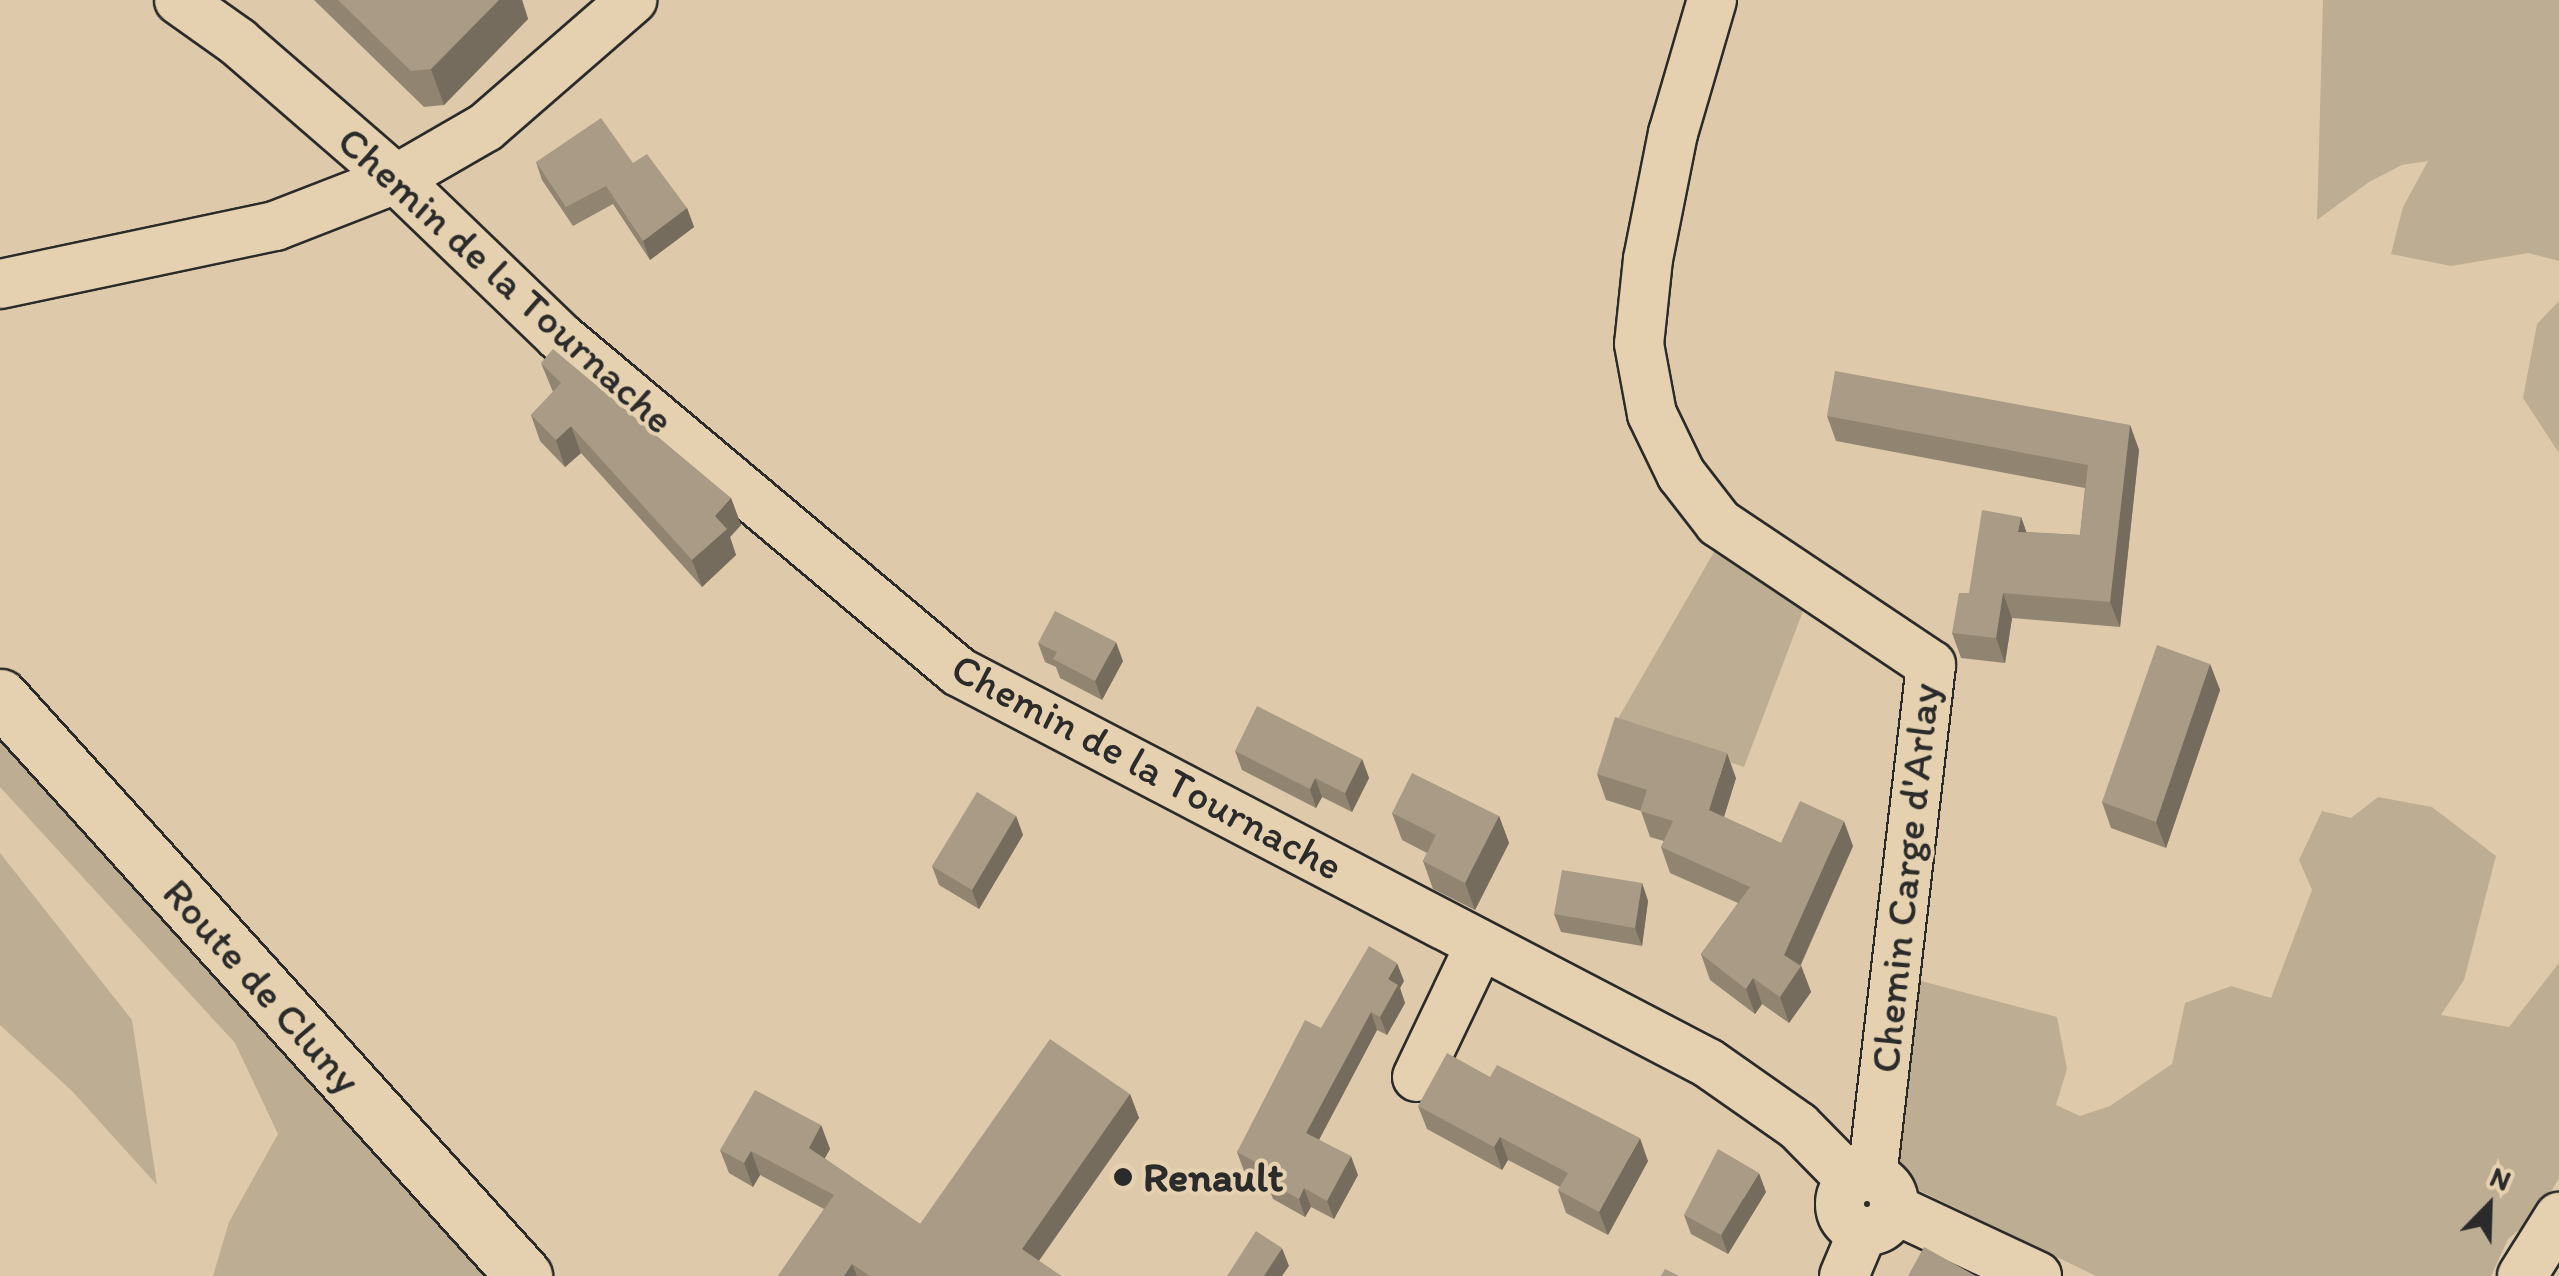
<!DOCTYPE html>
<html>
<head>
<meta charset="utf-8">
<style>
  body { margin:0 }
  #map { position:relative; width:2559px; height:1276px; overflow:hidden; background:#decaaa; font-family:Itim,sans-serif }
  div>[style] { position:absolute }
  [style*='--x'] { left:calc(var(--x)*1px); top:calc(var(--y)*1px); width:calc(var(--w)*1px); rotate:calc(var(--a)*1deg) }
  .green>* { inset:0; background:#bdad92 }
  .roads { filter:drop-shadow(2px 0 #2b2b2b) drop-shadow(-2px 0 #2b2b2b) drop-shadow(0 2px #2b2b2b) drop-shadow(0 -2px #2b2b2b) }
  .minor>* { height:48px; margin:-24px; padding:0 24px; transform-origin:24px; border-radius:24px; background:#e5d1af }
  .minor>.ring { margin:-24px; padding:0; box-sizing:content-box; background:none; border:48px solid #e5d1af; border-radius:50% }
  .major>* { height:55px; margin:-27.5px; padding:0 27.5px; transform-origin:27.5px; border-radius:27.5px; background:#e5d1af }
  .wall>* { inset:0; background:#918572 }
  .shaded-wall>* { inset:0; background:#766c5d }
  .building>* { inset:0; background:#a99b85 }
  .dots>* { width:28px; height:28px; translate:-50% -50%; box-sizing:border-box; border:5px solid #e5d1af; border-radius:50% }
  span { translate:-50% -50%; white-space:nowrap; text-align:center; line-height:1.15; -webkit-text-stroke:8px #e5d1af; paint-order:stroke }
  .street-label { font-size:42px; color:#2b2b2b }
  .poi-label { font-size:42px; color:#2b2b2b; font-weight:700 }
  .left { translate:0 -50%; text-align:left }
  .north { position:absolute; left:2439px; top:1156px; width:100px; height:100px; -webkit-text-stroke:8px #e5d1af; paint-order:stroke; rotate:23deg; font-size:28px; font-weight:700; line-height:40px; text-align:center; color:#2b2b2b }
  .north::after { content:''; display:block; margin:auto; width:35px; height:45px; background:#2b2b2b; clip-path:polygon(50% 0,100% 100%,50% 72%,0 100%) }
</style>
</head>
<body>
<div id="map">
  <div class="green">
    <i style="clip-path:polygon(2323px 0,2559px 0,2559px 261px,2528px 253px,2451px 266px,2391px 254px,2403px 207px,2428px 161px,2402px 165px,2369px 182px,2317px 220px)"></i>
    <i style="clip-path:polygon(2559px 301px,2559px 453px,2523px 398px,2537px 324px)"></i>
    <i style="clip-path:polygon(1714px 552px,1803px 611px,1744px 767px,1616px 722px)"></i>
    <i style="clip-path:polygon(0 736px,355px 1124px,484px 1276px,213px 1276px,229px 1222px,278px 1134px,235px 1043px,0 787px)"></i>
    <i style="clip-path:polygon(2378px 797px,2432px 807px,2496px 856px,2464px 980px,2441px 1015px,2509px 1027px,2559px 963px,2559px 1178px,2538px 1214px,2508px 1239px,2491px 1276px,2096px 1276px,1898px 1180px,1906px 977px,2057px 1017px,2067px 1069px,2056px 1105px,2080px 1116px,2110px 1106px,2172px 1064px,2185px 1003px,2231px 986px,2271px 998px,2312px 890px,2299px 860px,2322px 811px,2351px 818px)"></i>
    <i style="clip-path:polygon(0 853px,132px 1020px,157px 1185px,72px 1091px,0 1025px)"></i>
  </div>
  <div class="roads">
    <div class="minor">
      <i style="--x:179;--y:0;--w:72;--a:35.4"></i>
      <i style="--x:238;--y:42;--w:209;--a:40.9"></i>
      <i style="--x:396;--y:179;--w:226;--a:43.9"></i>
      <i style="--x:559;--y:336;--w:522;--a:40.03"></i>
      <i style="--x:959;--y:672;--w:845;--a:27.57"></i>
      <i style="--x:1708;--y:1063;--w:110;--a:35"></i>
      <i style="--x:1798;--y:1126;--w:77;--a:45.5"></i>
      <i style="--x:1712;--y:0;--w:139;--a:106.3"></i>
      <i style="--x:1673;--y:133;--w:128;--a:101.2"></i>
      <i style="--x:1648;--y:259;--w:85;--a:96"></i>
      <i style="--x:1639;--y:344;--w:71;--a:79.5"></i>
      <i style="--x:1652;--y:414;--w:67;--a:64.2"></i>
      <i style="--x:1681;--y:474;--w:62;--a:52.2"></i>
      <i style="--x:1719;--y:523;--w:255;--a:33.8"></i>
      <i style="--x:1931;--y:665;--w:515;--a:96.57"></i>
      <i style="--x:0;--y:284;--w:281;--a:-11.9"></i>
      <i style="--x:275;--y:226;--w:130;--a:-21.2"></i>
      <i style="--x:396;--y:179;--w:104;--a:-30"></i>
      <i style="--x:486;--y:127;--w:194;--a:-41"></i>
      <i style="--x:1417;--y:1077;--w:146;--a:-64.5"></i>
      <i class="ring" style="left:1840px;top:1177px;width:6px;height:6px"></i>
      <i style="--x:1894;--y:1209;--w:158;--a:25.1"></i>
      <i style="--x:1844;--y:1276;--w:49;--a:-67.1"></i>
      <i style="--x:2522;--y:1276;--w:70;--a:-57.9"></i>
    </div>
    <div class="major">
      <i style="--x:0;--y:697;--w:781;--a:47.85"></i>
    </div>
  </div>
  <div class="wall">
    <i style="clip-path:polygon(314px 0,522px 0,528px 19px,444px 105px,424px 107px)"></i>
    <i style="clip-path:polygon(536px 162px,633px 163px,687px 208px,694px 227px,650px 260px,613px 204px,573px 226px,542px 180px)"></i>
    <i style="clip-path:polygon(541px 363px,731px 498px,741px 525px,730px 537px,736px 555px,702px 587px,581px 453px,565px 467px,540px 441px,531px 415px,553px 392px)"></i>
    <i style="clip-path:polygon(1827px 416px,2130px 425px,2139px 450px,2120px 627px,2012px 618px,2005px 663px,1961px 658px,1952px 633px,2021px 517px,2026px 532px,2080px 535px,2085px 488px,1836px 441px)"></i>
    <i style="clip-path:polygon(1038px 643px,1123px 661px,1102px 700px,1060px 678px,1056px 667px,1045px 662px)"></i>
    <i style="clip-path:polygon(2210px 664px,2220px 690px,2166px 848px,2111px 828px,2102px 802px)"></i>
    <i style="clip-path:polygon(1235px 751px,1362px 759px,1369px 778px,1352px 812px,1322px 797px,1316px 808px,1242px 770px)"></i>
    <i style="clip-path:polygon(1597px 774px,1736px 778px,1724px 817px,1781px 843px,1853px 846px,1801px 965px,1811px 992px,1789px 1023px,1762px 1004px,1755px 1014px,1710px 980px,1701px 954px,1738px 903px,1670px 873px,1661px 847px,1664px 841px,1650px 837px,1641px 811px,1606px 800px)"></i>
    <i style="clip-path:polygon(1392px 813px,1499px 816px,1509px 843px,1475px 910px,1433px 889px,1423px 861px,1427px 853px,1402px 840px)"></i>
    <i style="clip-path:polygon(1016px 816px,1023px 835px,979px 909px,939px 885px,932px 866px)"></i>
    <i style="clip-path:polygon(1642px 883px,1648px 901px,1642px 946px,1561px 932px,1554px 914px)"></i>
    <i style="clip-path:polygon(1404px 981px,1400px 988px,1405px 1003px,1387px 1035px,1377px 1030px,1319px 1140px,1358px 1175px,1334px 1219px,1311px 1207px,1305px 1217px,1273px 1199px,1267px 1183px,1244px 1171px,1237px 1152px,1321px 1028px)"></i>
    <i style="clip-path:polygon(1130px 1094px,1139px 1118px,1039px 1261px,1061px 1276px,778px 1276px,824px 1209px,760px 1175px,753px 1187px,729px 1173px,720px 1150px,821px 1125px,830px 1149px,824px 1158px,920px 1224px)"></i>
    <i style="clip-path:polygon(1418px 1106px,1648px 1161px,1608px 1235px,1566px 1213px,1558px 1190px,1560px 1187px,1508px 1160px,1502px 1170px,1427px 1129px)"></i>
    <i style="clip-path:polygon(1766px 1192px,1728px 1254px,1691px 1234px,1684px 1215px)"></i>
  </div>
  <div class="shaded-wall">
    <i style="clip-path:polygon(499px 0,522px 0,528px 19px,444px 105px,431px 69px)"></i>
    <i style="clip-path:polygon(687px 208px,694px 227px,650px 260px,643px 241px)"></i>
    <i style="clip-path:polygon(2130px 425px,2139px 450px,2120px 627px,2110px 602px)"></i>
    <i style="clip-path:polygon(571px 426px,581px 453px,565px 467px,556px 440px)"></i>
    <i style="clip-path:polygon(731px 498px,741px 525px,730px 537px,736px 555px,702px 587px,692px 560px,715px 516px)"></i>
    <i style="clip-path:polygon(2021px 517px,2030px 542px,2018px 532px)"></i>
    <i style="clip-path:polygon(2003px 593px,2012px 618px,2005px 663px,1996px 638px)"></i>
    <i style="clip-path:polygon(1116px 642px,1123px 661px,1102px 700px,1095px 681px)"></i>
    <i style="clip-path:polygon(2210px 664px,2220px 690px,2166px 848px,2156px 822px)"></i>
    <i style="clip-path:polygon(1727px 753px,1736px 778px,1718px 836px,1709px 810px)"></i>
    <i style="clip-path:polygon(1362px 759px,1369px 778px,1352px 812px,1345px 793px)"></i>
    <i style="clip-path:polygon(1315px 778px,1322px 797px,1316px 808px,1310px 789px)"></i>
    <i style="clip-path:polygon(1016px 816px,1023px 835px,979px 909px,972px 890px)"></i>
    <i style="clip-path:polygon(1499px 816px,1509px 843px,1475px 910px,1465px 883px)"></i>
    <i style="clip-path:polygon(1844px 821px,1853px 846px,1798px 970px,1801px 966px,1811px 992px,1789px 1023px,1780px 997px,1784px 955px)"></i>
    <i style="clip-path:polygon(1642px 883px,1648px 901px,1642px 946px,1635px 928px)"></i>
    <i style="clip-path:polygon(1397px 963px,1404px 981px,1400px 988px,1405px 1003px,1387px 1035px,1380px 1017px,1388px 979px)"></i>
    <i style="clip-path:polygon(1753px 978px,1762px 1004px,1755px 1014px,1746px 989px)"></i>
    <i style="clip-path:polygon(1371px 1012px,1377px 1030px,1313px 1151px,1306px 1133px)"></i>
    <i style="clip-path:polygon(1130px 1094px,1139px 1118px,1030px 1273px,1022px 1249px)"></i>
    <i style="clip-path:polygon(821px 1125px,830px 1149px,818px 1171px,809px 1148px)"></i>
    <i style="clip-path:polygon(1500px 1137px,1508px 1160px,1502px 1170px,1494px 1147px)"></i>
    <i style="clip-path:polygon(1640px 1138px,1648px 1161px,1608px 1235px,1599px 1212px)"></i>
    <i style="clip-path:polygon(751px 1151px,760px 1175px,753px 1187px,744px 1163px)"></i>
    <i style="clip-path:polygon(1351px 1156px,1358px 1175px,1334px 1219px,1327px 1201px)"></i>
    <i style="clip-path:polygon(1759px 1173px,1766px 1192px,1728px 1254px,1721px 1235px)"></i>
    <i style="clip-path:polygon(1304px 1188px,1311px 1207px,1305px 1217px,1299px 1199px)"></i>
    <i style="clip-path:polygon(1282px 1248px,1289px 1266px,1282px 1276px,1263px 1276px)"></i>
    <i style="clip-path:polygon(852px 1264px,857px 1276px,844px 1276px)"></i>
  </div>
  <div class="building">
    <i style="clip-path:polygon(338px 0,499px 0,431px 69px,411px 71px)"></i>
    <i style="clip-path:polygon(601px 118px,633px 163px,647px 154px,687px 208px,643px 241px,606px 186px,566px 207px,536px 162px)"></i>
    <i style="clip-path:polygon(553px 349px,731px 498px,715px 516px,727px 529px,692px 560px,571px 426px,556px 440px,531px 415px,561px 383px,541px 363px)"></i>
    <i style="clip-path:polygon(1835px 371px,2130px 425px,2110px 602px,2003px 593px,1996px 638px,1952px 633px,1959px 593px,1969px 593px,1982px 510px,2021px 517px,2018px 532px,2080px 535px,2088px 465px,1827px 416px)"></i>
    <i style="clip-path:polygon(1055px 611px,1116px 642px,1095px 681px,1053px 659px,1057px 652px,1038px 643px)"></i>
    <i style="clip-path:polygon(2157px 645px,2210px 664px,2156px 822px,2102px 802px)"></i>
    <i style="clip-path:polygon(1257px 706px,1362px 759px,1345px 793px,1315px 778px,1310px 789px,1235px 751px)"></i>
    <i style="clip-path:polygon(1615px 717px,1727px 753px,1709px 810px,1781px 843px,1800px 801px,1844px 821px,1784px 955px,1801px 966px,1780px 997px,1753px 978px,1746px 989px,1701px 954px,1750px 887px,1661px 847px,1673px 821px,1640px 811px,1647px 790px,1597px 774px)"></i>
    <i style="clip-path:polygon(1412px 773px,1499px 816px,1465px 883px,1423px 861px,1436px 835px,1392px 813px)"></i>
    <i style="clip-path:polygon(977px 792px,1016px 816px,972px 890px,932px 866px)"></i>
    <i style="clip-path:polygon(1562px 870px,1642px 883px,1635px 928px,1554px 914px)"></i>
    <i style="clip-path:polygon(1369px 946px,1397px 963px,1388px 979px,1398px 985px,1380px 1017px,1371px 1012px,1306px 1133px,1351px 1156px,1327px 1201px,1304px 1188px,1299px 1199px,1266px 1181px,1272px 1171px,1237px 1152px,1305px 1020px,1321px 1028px)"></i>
    <i style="clip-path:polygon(1050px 1039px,1130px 1094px,1022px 1249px,1061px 1276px,870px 1276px,852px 1264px,844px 1276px,778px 1276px,834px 1195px,751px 1151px,744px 1163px,720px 1150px,755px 1090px,821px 1125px,809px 1148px,920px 1224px)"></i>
    <i style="clip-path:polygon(1447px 1053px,1490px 1077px,1497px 1065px,1640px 1138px,1599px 1212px,1558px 1190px,1568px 1173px,1500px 1137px,1494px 1147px,1418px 1106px)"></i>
    <i style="clip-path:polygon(1718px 1149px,1759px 1173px,1721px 1235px,1684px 1215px)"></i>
    <i style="clip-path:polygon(1256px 1231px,1282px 1248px,1264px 1276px,1227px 1276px)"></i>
    <i style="clip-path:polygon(1924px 1247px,1976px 1276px,1908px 1276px)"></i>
    <i style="clip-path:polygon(1665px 1269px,1679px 1276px,1661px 1276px)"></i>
  </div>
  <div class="dots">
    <i style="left:1123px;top:1177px;background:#2b2b2b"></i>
  </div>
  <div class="street-label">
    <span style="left:506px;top:280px;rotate:42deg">Chemin de la Tournache</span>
    <span style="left:1147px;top:767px;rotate:28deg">Chemin de la Tournache</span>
    <span style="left:1905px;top:878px;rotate:-84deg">Chemin Carge d'Arlay</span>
    <span style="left:262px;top:986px;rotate:48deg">Route de Cluny</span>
  </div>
  <div class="poi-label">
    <span class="left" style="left:1143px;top:1177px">Renault</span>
  </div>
  <div class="north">N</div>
</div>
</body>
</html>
